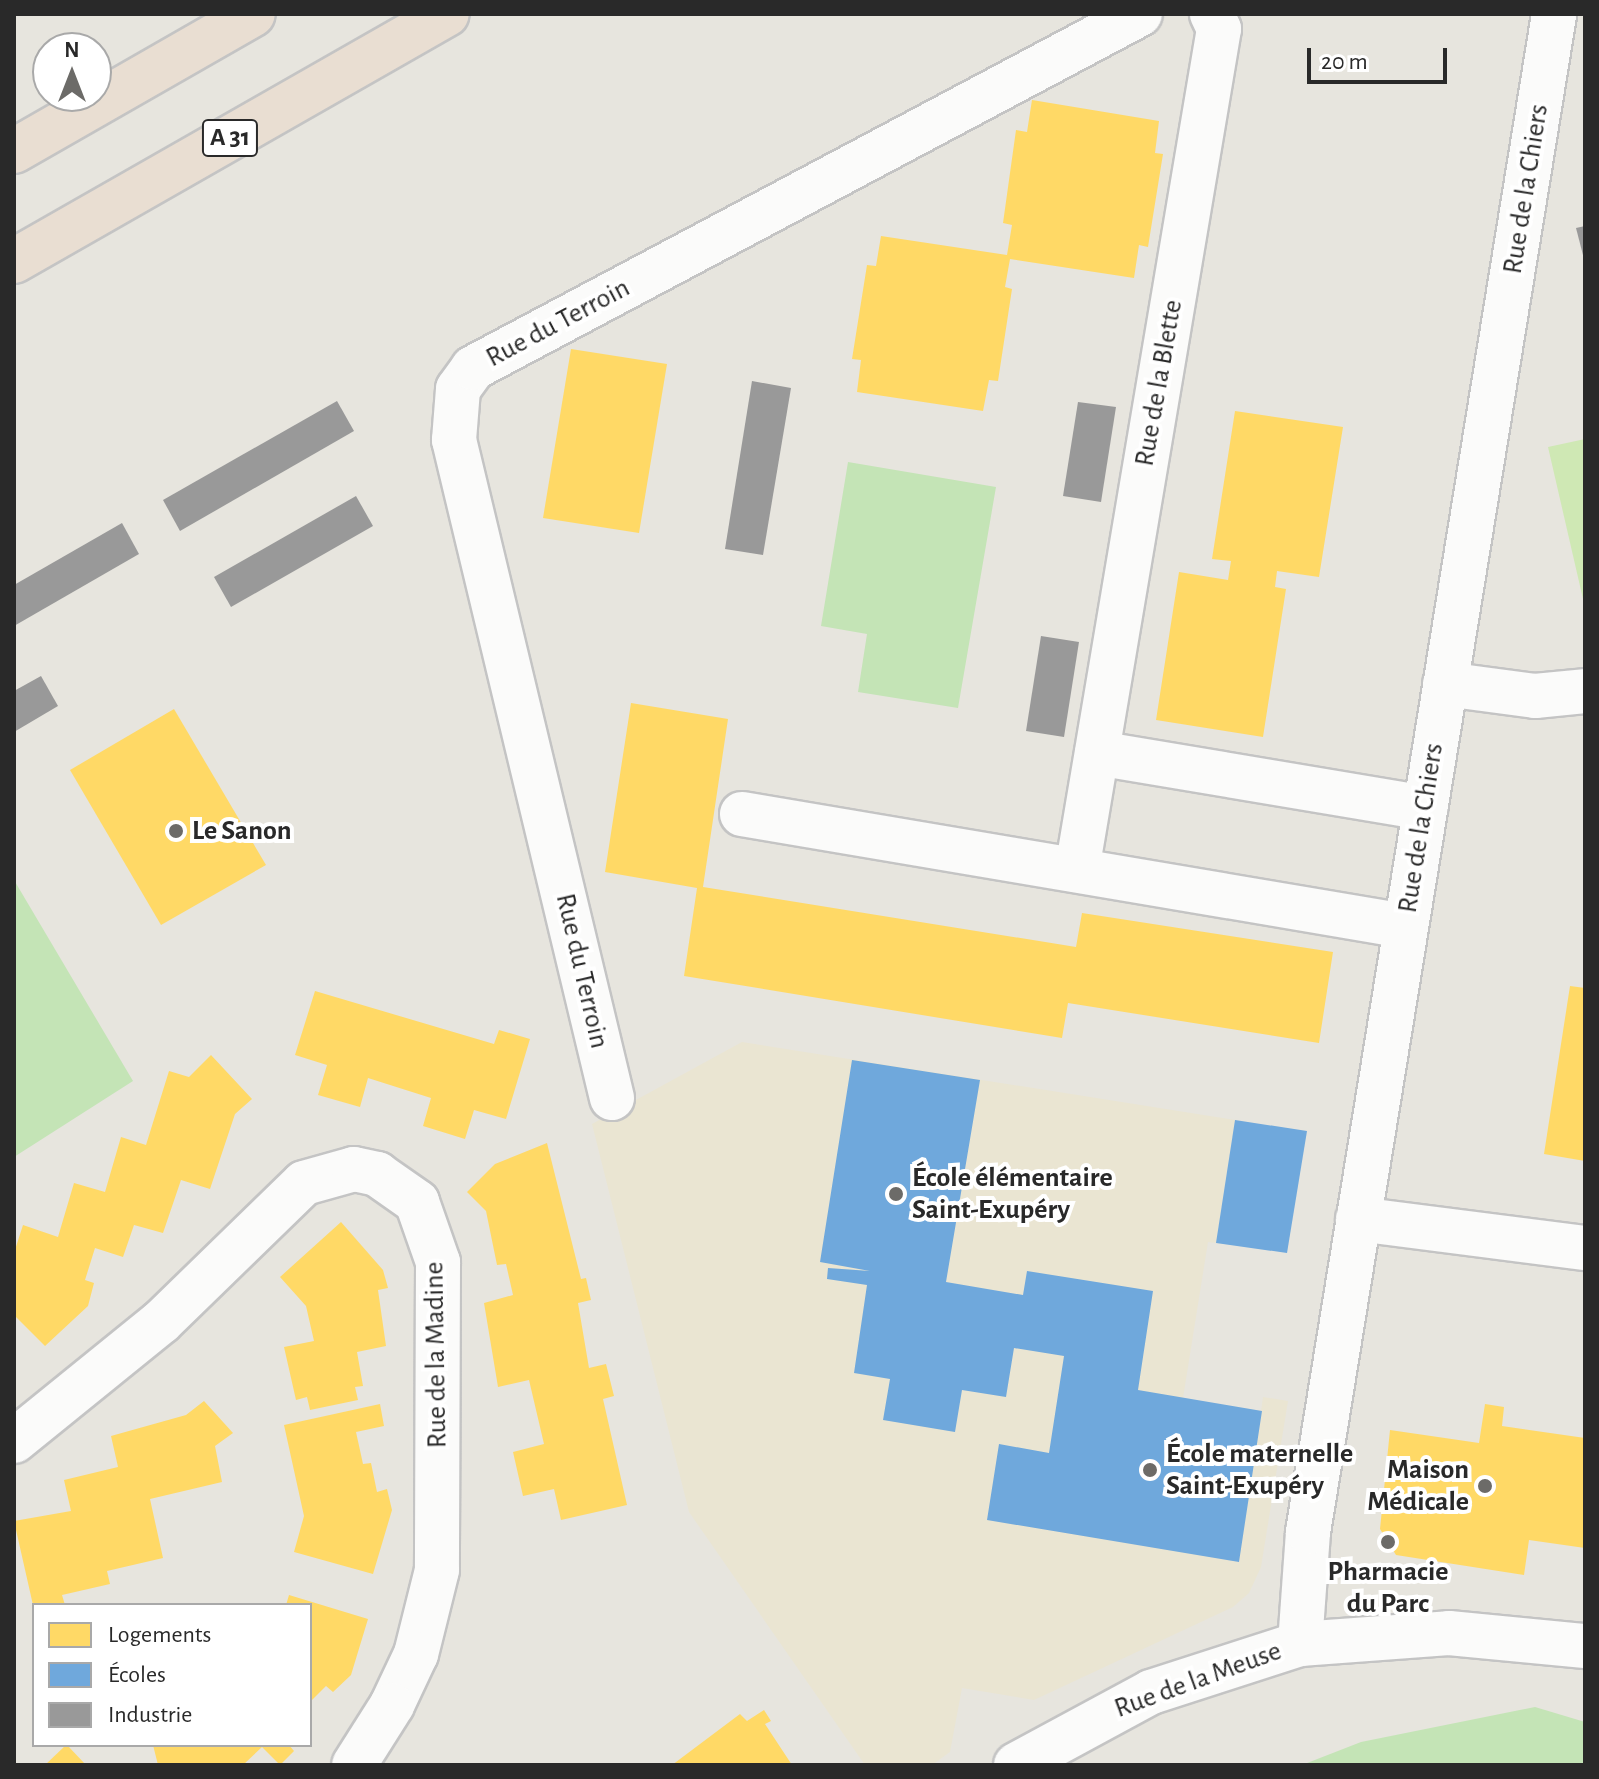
<!DOCTYPE html>
<html>
<head>
<meta charset="utf-8">
<style>
  body { margin:0 }
  #map { position:relative; width:1599px; height:1779px; overflow:hidden; background:#e7e5de; font-family:"Alegreya Sans",sans-serif }
  div>[style] { position:absolute }
  [style*='--x'] { left:calc(var(--x)*1px); top:calc(var(--y)*1px); width:calc(var(--w)*1px); rotate:calc(var(--a)*1deg) }
  .education>* { inset:0; background:#eae5d2 }
  .green>* { inset:0; background:#c4e4b6 }
  .pitch>* { inset:0; background:#cfe8b4 }
  .homes>* { inset:0; background:#ffd966 }
  .schools>* { inset:0; background:#6fa8dc }
  .industry>* { inset:0; background:#999 }
  .roads { filter:drop-shadow(2px 0 #c4c4c4) drop-shadow(-2px 0 #c4c4c4) drop-shadow(0 2px #c4c4c4) drop-shadow(0 -2px #c4c4c4) }
  .minor>* { height:44px; margin:-22px; padding:0 22px; transform-origin:22px; border-radius:22px; background:#fbfbfa }
  .highway>* { height:44px; margin:-22px; padding:0 22px; transform-origin:22px; border-radius:22px; background:#e9ded2 }
  .dots>* { width:22px; height:22px; translate:-50% -50%; box-sizing:border-box; border:4px solid #fff; border-radius:50% }
  span { translate:-50% -50%; white-space:nowrap; text-align:center; line-height:1.15; -webkit-text-stroke:8px #fff; paint-order:stroke }
  .shield-label span { padding:2px 6px; background:#fff; border:2px solid; border-radius:6px; -webkit-text-stroke-width:0 }
  .shield-label { font-size:26px; color:#292929; font-weight:700 }
  .street-label { font-size:28px; color:#292929 }
  .poi-label { font-size:28px; color:#292929; font-weight:700 }
  .left { translate:0 -50%; text-align:left }
  .right { translate:-100% -50%; text-align:right }
  .frame { position:absolute; inset:0; border:16px solid #292929; pointer-events:none }
  .legend { position:absolute; left:32px; top:1603px; width:280px; height:144px; box-sizing:border-box; background:#fff; border:2px solid #a9a9a9; margin:0; padding:10px 14px; list-style:none; font-size:24px; color:#292929 }
  .legend li { display:flex; align-items:center; gap:16px; height:40px }
  .legend b { width:40px; border:2px solid #a9a9a9 }
  .north { position:absolute; left:32px; top:32px; width:80px; height:80px; box-sizing:border-box; background:#fff; border:2px solid #a9a9a9; border-radius:50%; rotate:0deg; font-size:22px; font-weight:700; line-height:32px; text-align:center; color:#292929 }
  .north::after { content:''; display:block; margin:auto; width:28px; height:36px; background:#6c6b68; clip-path:polygon(50% 0,100% 100%,50% 72%,0 100%) }
  .scale { position:absolute; left:1307px; top:48px; width:140px; height:36px; box-sizing:border-box; border:4px solid #292929; border-top:0; padding-left:10px; font-size:24px; line-height:28px; white-space:nowrap; color:#292929; -webkit-text-stroke:6px #fff; paint-order:stroke }
</style>
</head>
<body>
<div id="map">
  <div class="education">
    <i style="clip-path:polygon(742px 1042px,1235px 1120px,1216px 1243px,1208px 1242px,1183px 1398px,1261px 1411px,1263px 1397px,1288px 1401px,1261px 1567px,1249px 1593px,1233px 1607px,1034px 1700px,962px 1688px,950px 1752px,932px 1765px,865px 1765px,689px 1512px,592px 1124px)"></i>
  </div>
  <div class="green">
    <i style="clip-path:polygon(848px 462px,996px 487px,958px 708px,858px 692px,867px 634px,821px 626px)"></i>
    <i style="clip-path:polygon(14px 880px,133px 1081px,14px 1157px)"></i>
    <i style="clip-path:polygon(1535px 1707px,1585px 1722px,1585px 1765px,1302px 1765px,1361px 1742px)"></i>
  </div>
  <div class="pitch">
    <i style="clip-path:polygon(1585px 439px,1585px 598px,1583px 599px,1548px 447px)"></i>
  </div>
  <div class="homes">
    <i style="clip-path:polygon(1032px 100px,1159px 121px,1155px 153px,1163px 154px,1148px 247px,1139px 245px,1134px 278px,1010px 259px,1005px 287px,1012px 289px,998px 381px,989px 380px,983px 411px,857px 392px,861px 360px,852px 359px,867px 265px,876px 266px,881px 236px,1007px 255px,1012px 225px,1003px 223px,1016px 130px,1027px 132px)"></i>
    <i style="clip-path:polygon(571px 349px,667px 364px,639px 533px,543px 518px)"></i>
    <i style="clip-path:polygon(1235px 411px,1343px 427px,1319px 577px,1277px 571px,1275px 587px,1286px 589px,1263px 737px,1156px 720px,1179px 572px,1228px 580px,1231px 561px,1212px 559px)"></i>
    <i style="clip-path:polygon(631px 703px,728px 719px,703px 887px,1076px 947px,1082px 913px,1333px 952px,1319px 1043px,1068px 1003px,1062px 1038px,684px 976px,697px 888px,605px 872px)"></i>
    <i style="clip-path:polygon(174px 709px,266px 865px,161px 925px,70px 770px)"></i>
    <i style="clip-path:polygon(1570px 986px,1585px 988px,1585px 1161px,1544px 1154px)"></i>
    <i style="clip-path:polygon(315px 991px,494px 1044px,499px 1030px,530px 1039px,506px 1119px,474px 1110px,465px 1139px,423px 1126px,431px 1098px,368px 1078px,360px 1107px,318px 1095px,327px 1065px,295px 1055px)"></i>
    <i style="clip-path:polygon(211px 1055px,252px 1099px,235px 1114px,210px 1189px,181px 1180px,163px 1233px,134px 1225px,123px 1257px,95px 1248px,85px 1280px,94px 1283px,88px 1306px,45px 1346px,14px 1315px,14px 1253px,23px 1225px,58px 1237px,74px 1183px,105px 1192px,121px 1137px,146px 1145px,169px 1071px,189px 1077px)"></i>
    <i style="clip-path:polygon(547px 1143px,581px 1279px,586px 1278px,591px 1300px,578px 1303px,589px 1368px,606px 1364px,614px 1396px,603px 1399px,627px 1505px,561px 1520px,554px 1489px,523px 1496px,513px 1452px,544px 1444px,529px 1380px,498px 1387px,484px 1303px,513px 1295px,506px 1264px,497px 1265px,486px 1211px,467px 1192px,495px 1164px)"></i>
    <i style="clip-path:polygon(341px 1222px,383px 1270px,388px 1288px,378px 1290px,386px 1346px,357px 1352px,363px 1386px,355px 1387px,358px 1400px,310px 1410px,307px 1397px,296px 1400px,284px 1347px,314px 1341px,306px 1306px,280px 1277px)"></i>
    <i style="clip-path:polygon(204px 1401px,233px 1433px,215px 1446px,222px 1482px,150px 1499px,163px 1558px,107px 1571px,110px 1584px,62px 1595px,65px 1605px,33px 1605px,14px 1521px,71px 1511px,64px 1480px,118px 1467px,111px 1436px,186px 1415px)"></i>
    <i style="clip-path:polygon(380px 1404px,384px 1426px,356px 1432px,363px 1464px,371px 1463px,377px 1492px,387px 1489px,392px 1510px,373px 1574px,294px 1552px,304px 1516px,284px 1425px)"></i>
    <i style="clip-path:polygon(1485px 1404px,1504px 1407px,1502px 1426px,1585px 1438px,1585px 1548px,1529px 1540px,1524px 1575px,1396px 1555px,1380px 1529px,1390px 1430px,1479px 1443px)"></i>
    <i style="clip-path:polygon(289px 1595px,368px 1619px,351px 1675px,333px 1692px,326px 1686px,310px 1702px,310px 1605px,286px 1605px)"></i>
    <i style="clip-path:polygon(764px 1710px,771px 1721px,765px 1724px,792px 1765px,672px 1765px,740px 1714px,747px 1721px)"></i>
    <i style="clip-path:polygon(67px 1745px,86px 1765px,45px 1765px,66px 1745px)"></i>
    <i style="clip-path:polygon(153px 1745px,289px 1745px,294px 1751px,280px 1765px,262px 1747px,243px 1765px,158px 1765px)"></i>
  </div>
  <div class="schools">
    <i style="clip-path:polygon(852px 1060px,980px 1080px,946px 1282px,1023px 1295px,1027px 1271px,1153px 1291px,1138px 1390px,1262px 1411px,1239px 1562px,987px 1520px,999px 1444px,1049px 1453px,1064px 1356px,1014px 1348px,1006px 1397px,962px 1390px,955px 1432px,883px 1420px,890px 1379px,854px 1373px,867px 1285px,827px 1279px,828px 1268px,870px 1271px,820px 1262px)"></i>
    <i style="clip-path:polygon(1235px 1120px,1307px 1131px,1287px 1253px,1216px 1243px)"></i>
  </div>
  <div class="industry">
    <i style="clip-path:polygon(1585px 226px,1585px 259px,1584px 259px,1576px 228px)"></i>
    <i style="clip-path:polygon(752px 381px,791px 388px,763px 555px,725px 549px)"></i>
    <i style="clip-path:polygon(337px 401px,354px 431px,180px 531px,163px 500px)"></i>
    <i style="clip-path:polygon(1078px 402px,1116px 407px,1101px 502px,1063px 496px)"></i>
    <i style="clip-path:polygon(356px 496px,373px 526px,231px 607px,214px 577px)"></i>
    <i style="clip-path:polygon(122px 523px,139px 554px,14px 626px,14px 585px)"></i>
    <i style="clip-path:polygon(1041px 636px,1079px 642px,1064px 737px,1026px 731px)"></i>
    <i style="clip-path:polygon(41px 676px,58px 706px,14px 732px,14px 691px)"></i>
  </div>
  <div class="roads">
    <div class="minor">
      <i style="--x:1445;--y:684;--w:91;--a:7.6"></i>
      <i style="--x:1535;--y:696;--w:50;--a:-5.7"></i>
      <i style="--x:1097;--y:753;--w:333;--a:9.5"></i>
      <i style="--x:742;--y:814;--w:672;--a:9.59"></i>
      <i style="--x:1077;--y:870;--w:853;--a:-80.42"></i>
      <i style="--x:1219;--y:29;--w:17;--a:-115"></i>
      <i style="--x:612;--y:1098;--w:677;--a:-103.5"></i>
      <i style="--x:454;--y:440;--w:51;--a:-85.5"></i>
      <i style="--x:458;--y:389;--w:26;--a:-54"></i>
      <i style="--x:473;--y:368;--w:755;--a:-27.96"></i>
      <i style="--x:1358;--y:1219;--w:229;--a:7.3"></i>
      <i style="--x:14;--y:1441;--w:189;--a:-39"></i>
      <i style="--x:161;--y:1322;--w:199;--a:-44.2"></i>
      <i style="--x:304;--y:1183;--w:52;--a:-15.6"></i>
      <i style="--x:354;--y:1169;--w:24;--a:12"></i>
      <i style="--x:377;--y:1174;--w:49;--a:35"></i>
      <i style="--x:417;--y:1202;--w:64;--a:70.7"></i>
      <i style="--x:438;--y:1262;--w:308;--a:90.2"></i>
      <i style="--x:437;--y:1570;--w:87;--a:104"></i>
      <i style="--x:416;--y:1654;--w:56;--a:115.2"></i>
      <i style="--x:392;--y:1705;--w:71;--a:122.3"></i>
      <i style="--x:1300;--y:1644;--w:112;--a:-85.9"></i>
      <i style="--x:1308;--y:1532;--w:1538;--a:-80.79"></i>
      <i style="--x:1016;--y:1765;--w:153;--a:-28.4"></i>
      <i style="--x:1151;--y:1692;--w:157;--a:-17.9"></i>
      <i style="--x:1300;--y:1644;--w:149;--a:-4.2"></i>
      <i style="--x:1449;--y:1633;--w:137;--a:5.5"></i>
    </div>
    <div class="highway">
      <i style="--x:14;--y:151;--w:275;--a:-29.8"></i>
      <i style="--x:14;--y:261;--w:498;--a:-29.7"></i>
    </div>
  </div>
  <div class="dots">
    <i style="left:176px;top:831px;background:#6c6b68"></i>
    <i style="left:896px;top:1194px;background:#6c6b68"></i>
    <i style="left:1150px;top:1470px;background:#6c6b68"></i>
    <i style="left:1485px;top:1486px;background:#6c6b68"></i>
    <i style="left:1388px;top:1542px;background:#6c6b68"></i>
  </div>
  <div class="shield-label">
    <span style="left:230px;top:138px">A 31</span>
  </div>
  <div class="street-label">
    <span style="left:1526px;top:189px;rotate:-81deg">Rue de la Chiers</span>
    <span style="left:558px;top:323px;rotate:-28deg">Rue du Terroin</span>
    <span style="left:1159px;top:383px;rotate:-80deg">Rue de la Blette</span>
    <span style="left:1421px;top:828px;rotate:-81deg">Rue de la Chiers</span>
    <span style="left:582px;top:971px;rotate:77deg">Rue du Terroin</span>
    <span style="left:436px;top:1355px;rotate:-91deg">Rue de la Madine</span>
    <span style="left:1198px;top:1680px;rotate:-20deg">Rue de la Meuse</span>
  </div>
  <div class="poi-label">
    <span class="left" style="left:192px;top:831px">Le Sanon</span>
    <span class="left" style="left:912px;top:1194px">École élémentaire<br>Saint-Exupéry</span>
    <span class="left" style="left:1166px;top:1470px">École maternelle<br>Saint-Exupéry</span>
    <span class="right" style="left:1469px;top:1486px">Maison<br>Médicale</span>
    <span style="left:1388px;top:1588px">Pharmacie<br>du Parc</span>
  </div>
  <div class="frame"></div>
  <ul class="legend">
  <li><b style="height:22px;background:#ffd966"></b>Logements</li>
  <li><b style="height:22px;background:#6fa8dc"></b>Écoles</li>
  <li><b style="height:22px;background:#999"></b>Industrie</li>
  </ul>
  <div class="north">N</div>
  <div class="scale">20 m</div>
</div>
</body>
</html>
